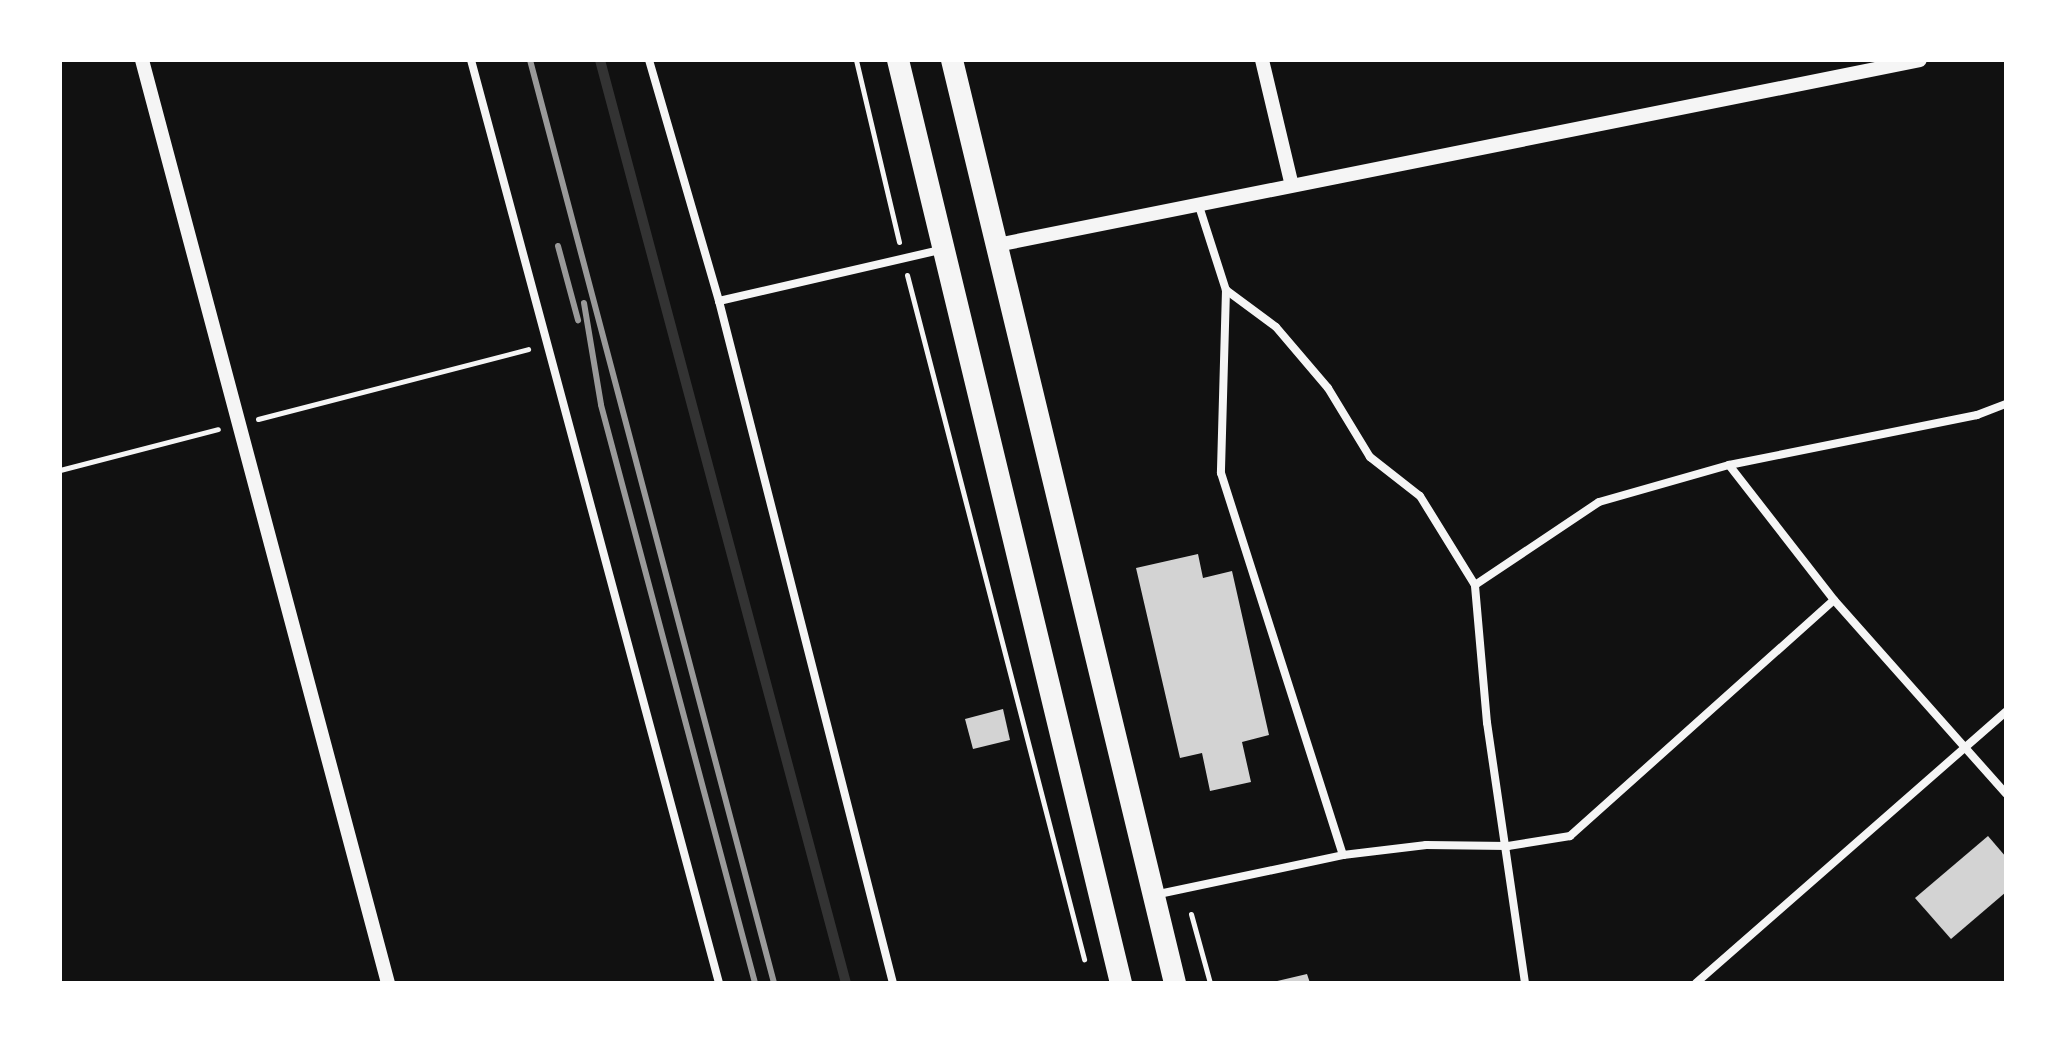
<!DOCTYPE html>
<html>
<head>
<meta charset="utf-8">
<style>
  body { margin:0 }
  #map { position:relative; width:2066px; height:1043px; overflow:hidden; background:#111; font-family:"Nunito Sans",sans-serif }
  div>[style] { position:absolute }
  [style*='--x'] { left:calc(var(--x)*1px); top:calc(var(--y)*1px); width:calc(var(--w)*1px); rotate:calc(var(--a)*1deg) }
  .stream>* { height:10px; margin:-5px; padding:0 5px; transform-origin:5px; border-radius:5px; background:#333 }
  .building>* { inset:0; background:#d3d3d3 }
  .path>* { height:5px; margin:-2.5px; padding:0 2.5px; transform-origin:2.5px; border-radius:2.5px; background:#f5f5f5 }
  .minor>* { height:8px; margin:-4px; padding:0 4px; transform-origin:4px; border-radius:4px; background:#f5f5f5 }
  .tertiary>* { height:14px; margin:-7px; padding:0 7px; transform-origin:7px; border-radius:7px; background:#f5f5f5 }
  .trunk>* { height:22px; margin:-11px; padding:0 11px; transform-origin:11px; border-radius:11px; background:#f5f5f5 }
  .rail>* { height:6px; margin:-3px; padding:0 3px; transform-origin:3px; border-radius:3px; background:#9a9a9a }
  span { translate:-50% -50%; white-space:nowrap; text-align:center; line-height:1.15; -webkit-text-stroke:6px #fff; paint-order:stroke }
  .frame { position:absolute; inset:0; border:62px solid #fff; pointer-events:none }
</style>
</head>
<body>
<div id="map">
  <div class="stream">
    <i style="--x:600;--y:60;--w:955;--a:75.08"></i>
  </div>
  <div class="building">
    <i style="clip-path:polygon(1198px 554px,1203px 578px,1232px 571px,1269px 735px,1242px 742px,1251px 782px,1210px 791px,1202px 753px,1180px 758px,1136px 568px)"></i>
    <i style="clip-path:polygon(1003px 709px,1010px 740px,973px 749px,965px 719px)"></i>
    <i style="clip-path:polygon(1988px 836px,2006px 857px,2006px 892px,1951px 939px,1915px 898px)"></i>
    <i style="clip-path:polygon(1307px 974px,1310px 983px,1273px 983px,1273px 982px)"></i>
  </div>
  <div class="path">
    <i style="--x:856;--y:60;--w:187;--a:76.7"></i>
    <i style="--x:907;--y:275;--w:707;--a:75.49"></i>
    <i style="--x:258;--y:419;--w:279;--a:-14.5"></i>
    <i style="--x:60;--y:470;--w:163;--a:-14.5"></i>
    <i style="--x:1191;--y:914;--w:72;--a:74.6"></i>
  </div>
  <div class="minor">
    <i style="--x:471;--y:60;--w:956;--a:74.96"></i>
    <i style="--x:649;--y:60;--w:251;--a:73.8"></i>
    <i style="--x:719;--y:301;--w:704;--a:75.69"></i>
    <i style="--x:1198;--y:203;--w:91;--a:72.2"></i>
    <i style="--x:1226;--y:290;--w:183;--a:91.6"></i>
    <i style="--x:1221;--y:473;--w:401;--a:72.3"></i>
    <i style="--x:1226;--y:290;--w:62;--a:36.5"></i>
    <i style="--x:1276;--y:327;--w:80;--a:49.6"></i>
    <i style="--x:1328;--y:388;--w:81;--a:58.7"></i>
    <i style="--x:1370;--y:457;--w:63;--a:38"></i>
    <i style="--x:1420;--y:496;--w:105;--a:58.3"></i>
    <i style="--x:719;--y:301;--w:227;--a:-13"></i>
    <i style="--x:1729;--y:465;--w:171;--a:52.1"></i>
    <i style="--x:1834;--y:600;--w:259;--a:48.4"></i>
    <i style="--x:1154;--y:895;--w:193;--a:-11.9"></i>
    <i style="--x:1343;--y:855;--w:84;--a:-6.9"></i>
    <i style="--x:1426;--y:845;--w:82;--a:0.7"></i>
    <i style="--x:1508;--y:846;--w:63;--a:-9.2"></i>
    <i style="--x:1570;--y:836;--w:354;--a:-41.8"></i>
    <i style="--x:1525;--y:983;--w:263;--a:-98.3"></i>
    <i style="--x:1487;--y:723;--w:139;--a:-95"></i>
    <i style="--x:1475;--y:585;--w:149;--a:-33.8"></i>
    <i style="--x:1599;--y:502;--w:135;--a:-15.9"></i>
    <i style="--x:1729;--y:465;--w:253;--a:-11.4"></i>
    <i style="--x:1977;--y:415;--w:31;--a:-21"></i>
    <i style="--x:1696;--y:983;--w:412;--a:-41.2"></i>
  </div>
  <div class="tertiary">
    <i style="--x:142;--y:60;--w:955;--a:75.08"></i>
    <i style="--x:1262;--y:60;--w:125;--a:76.6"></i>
    <i style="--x:997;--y:245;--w:941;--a:-11.33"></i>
  </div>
  <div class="trunk">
    <i style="--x:898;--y:60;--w:950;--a:76.42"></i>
    <i style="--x:952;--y:60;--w:950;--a:76.42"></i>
  </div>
  <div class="rail">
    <i style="--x:530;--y:60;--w:955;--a:75.19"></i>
    <i style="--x:558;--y:246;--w:77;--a:74.9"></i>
    <i style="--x:584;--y:303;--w:103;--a:80.5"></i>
    <i style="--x:601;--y:405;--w:598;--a:75.08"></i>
  </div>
  <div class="frame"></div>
</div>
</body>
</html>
